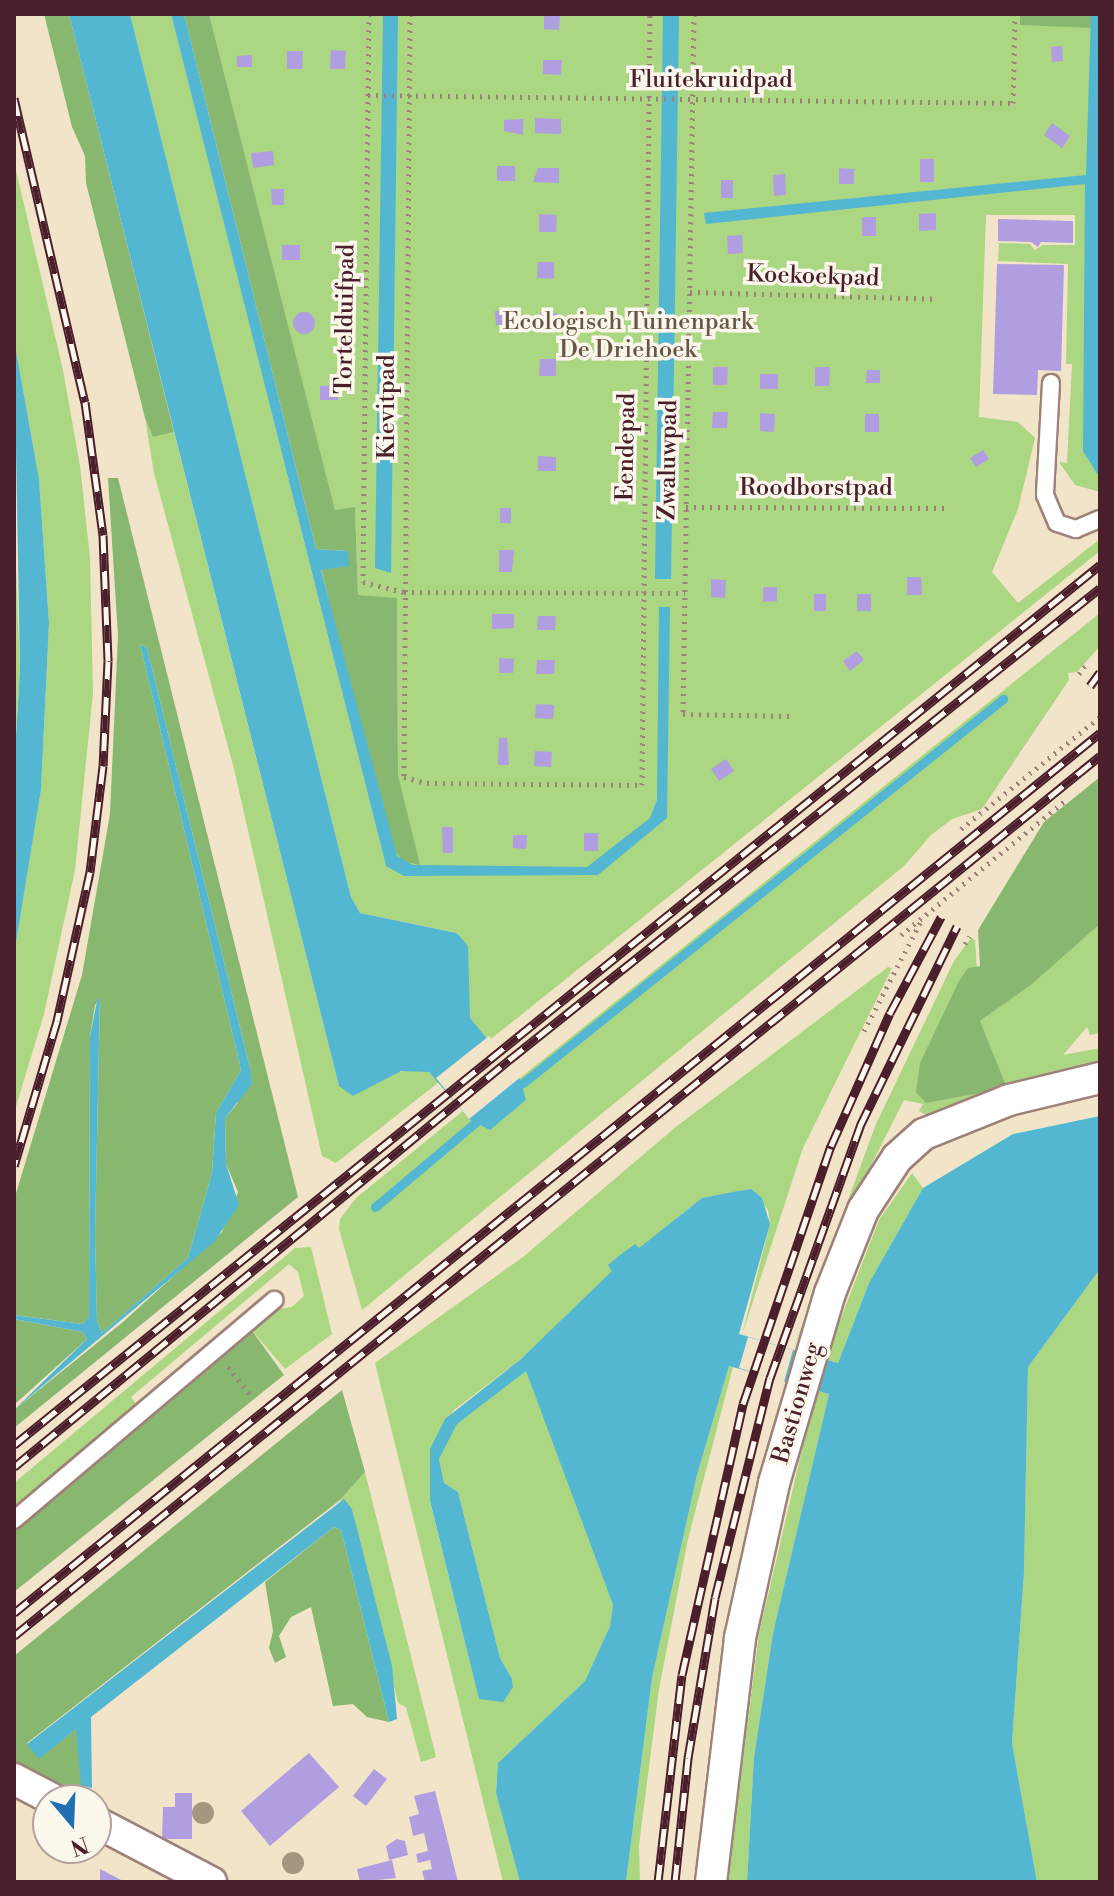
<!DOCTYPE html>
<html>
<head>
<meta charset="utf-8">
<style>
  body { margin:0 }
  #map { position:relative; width:1114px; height:1896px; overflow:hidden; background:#f1e4c8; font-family:"Libre Bodoni",serif }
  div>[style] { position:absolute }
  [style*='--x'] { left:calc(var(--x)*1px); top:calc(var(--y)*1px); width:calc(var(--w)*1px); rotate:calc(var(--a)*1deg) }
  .green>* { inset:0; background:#abd682 }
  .forest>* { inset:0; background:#88b770 }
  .water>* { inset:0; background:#53b7d1 }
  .pier>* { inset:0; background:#f1e4c8 }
  .stream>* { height:9px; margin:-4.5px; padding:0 4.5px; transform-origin:4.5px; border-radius:4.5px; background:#53b7d1 }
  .building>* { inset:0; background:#b19ee0 }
  .round { border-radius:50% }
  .path>* { height:5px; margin-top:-2.5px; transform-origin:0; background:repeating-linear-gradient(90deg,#9e827a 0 2px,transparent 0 8px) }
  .roads { filter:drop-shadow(2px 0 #9e827a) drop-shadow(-2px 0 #9e827a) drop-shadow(0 2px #9e827a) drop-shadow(0 -2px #9e827a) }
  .lane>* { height:16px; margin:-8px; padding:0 8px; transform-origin:8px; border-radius:8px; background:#fff }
  .street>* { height:30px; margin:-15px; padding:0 15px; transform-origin:15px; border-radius:15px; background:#fff }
  .rail>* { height:9px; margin-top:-4.5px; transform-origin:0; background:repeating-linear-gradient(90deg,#fbf7ec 0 18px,#4a1f2b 0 36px); box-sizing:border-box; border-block:2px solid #4a1f2b }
  .trees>* { width:22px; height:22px; margin:-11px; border-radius:50%; background:#a59680 }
  span { translate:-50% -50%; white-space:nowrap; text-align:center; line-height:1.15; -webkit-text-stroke:7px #fbf7ec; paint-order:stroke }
  .street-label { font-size:24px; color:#4a1f2b }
  .park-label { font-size:24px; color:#675645 }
  .frame { position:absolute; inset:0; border:16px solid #4a1f2b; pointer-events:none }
  .north { position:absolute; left:32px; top:1784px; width:80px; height:80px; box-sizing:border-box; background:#fbf7ec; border:2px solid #b4a19f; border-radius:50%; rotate:161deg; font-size:22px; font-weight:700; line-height:32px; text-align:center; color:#4a1f2b }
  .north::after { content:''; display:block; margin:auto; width:28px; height:36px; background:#1f6fb2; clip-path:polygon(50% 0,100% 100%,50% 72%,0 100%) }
</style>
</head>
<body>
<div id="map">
  <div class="green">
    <i style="clip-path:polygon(130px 14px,171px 14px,386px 866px,398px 775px,397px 599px,358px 595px,355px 508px,335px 511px,209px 14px,1100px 14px,1100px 492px,1075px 485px,1059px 462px,1067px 463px,1072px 364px,1066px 364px,1068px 264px,998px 261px,999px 243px,1030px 244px,1035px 250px,1043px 245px,1075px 245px,1075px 215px,986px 215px,979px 417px,1018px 422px,1035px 438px,1018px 509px,992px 572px,1018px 603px,1100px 539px,1100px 551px,486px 1043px,470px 1018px,458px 933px,360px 913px,351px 897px)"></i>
    <i style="clip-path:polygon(14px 162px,63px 370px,80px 466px,90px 558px,93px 693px,75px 870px,44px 1014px,14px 1113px,14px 955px,41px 790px,49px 623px,39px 479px,14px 339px)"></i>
    <i style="clip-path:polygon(145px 418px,153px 437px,174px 432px,339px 1086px,411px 1069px,429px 1072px,439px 1082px,336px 1163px,322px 1156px,234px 769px,154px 473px)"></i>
    <i style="clip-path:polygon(14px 516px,20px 669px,14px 771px)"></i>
    <i style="clip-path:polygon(1100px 613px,1100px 646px,1077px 672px,1068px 673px,1069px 680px,982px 809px,952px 819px,931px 835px,904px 866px,362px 1310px,339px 1229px,340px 1219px,356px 1198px,463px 1111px,490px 1129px,526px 1100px,520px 1078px)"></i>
    <i style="clip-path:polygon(1100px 924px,1100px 1033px,1090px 1035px,1087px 1027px,1063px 1055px,1100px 1048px,1100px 1066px,979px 1096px,928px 1116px,919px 1111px,923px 1104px,904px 1100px,861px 1185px,793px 1350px,876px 1124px,954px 961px,971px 938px,975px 940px,980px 1021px,1031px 985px)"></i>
    <i style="clip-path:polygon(888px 967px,892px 968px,803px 1148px,742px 1335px,770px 1224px,768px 1210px,751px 1189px,702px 1198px,638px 1249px,521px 1359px,454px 1410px,430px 1449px,430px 1502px,479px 1699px,513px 1687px,512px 1679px,500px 1658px,458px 1492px,444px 1483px,439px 1459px,456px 1424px,526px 1370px,613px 1605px,610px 1626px,585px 1681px,498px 1763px,496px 1793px,520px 1882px,503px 1882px,375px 1363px,523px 1257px,677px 1126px)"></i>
    <i style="clip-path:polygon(912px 1173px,923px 1188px,869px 1283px,838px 1363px,825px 1359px,879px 1220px)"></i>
    <i style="clip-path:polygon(311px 1247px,332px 1334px,285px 1369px,250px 1328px,270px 1310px,292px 1307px,304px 1296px,298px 1272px,289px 1264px,131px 1397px,137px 1405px,14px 1509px,14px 1483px,295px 1248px)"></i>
    <i style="clip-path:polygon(1100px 1269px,1100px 1882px,1037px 1882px,1012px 1743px,1024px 1573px,1028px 1367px)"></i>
    <i style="clip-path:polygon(729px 1366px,733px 1367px,688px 1539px,659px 1689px,639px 1845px,640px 1882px,626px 1882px,652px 1678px,697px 1475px)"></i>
    <i style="clip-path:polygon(816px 1390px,829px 1394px,773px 1633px,754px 1757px,747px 1882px,727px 1882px,759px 1634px)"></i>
    <i style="clip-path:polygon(365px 1472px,436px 1757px,421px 1762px,406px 1707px,398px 1703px,352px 1509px,340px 1500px)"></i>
  </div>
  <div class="forest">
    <i style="clip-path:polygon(44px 14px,69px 14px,174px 432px,153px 437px,145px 418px,86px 183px,85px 156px,72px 127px)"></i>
    <i style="clip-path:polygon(184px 14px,209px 14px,335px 510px,355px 507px,358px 595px,397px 598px,398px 775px,420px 865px,403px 861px,390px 846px,321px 569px,348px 551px,316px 549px)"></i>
    <i style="clip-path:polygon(1020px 14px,1091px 14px,1092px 28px,1020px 25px)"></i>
    <i style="clip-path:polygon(108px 478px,118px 478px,298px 1197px,14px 1428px,14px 1410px,123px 1322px,222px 1232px,238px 1192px,226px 1164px,225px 1118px,237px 1104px,250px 1068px,147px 648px,140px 644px,241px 1070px,216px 1113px,212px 1173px,188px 1258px,102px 1333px,97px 1321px,95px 1235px,100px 999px,95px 1005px,90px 1036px,89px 1317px,83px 1324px,14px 1315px,14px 1200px,82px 975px,110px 814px,118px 636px)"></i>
    <i style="clip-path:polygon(1100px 777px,1100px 924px,1031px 985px,980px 1021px,1007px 1088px,926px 1103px,916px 1092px,920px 1063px,959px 981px,968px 968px,980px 966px,978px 930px,1044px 822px)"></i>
    <i style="clip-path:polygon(14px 1319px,83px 1332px,87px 1339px,14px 1405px)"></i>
    <i style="clip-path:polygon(250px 1328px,284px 1375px,14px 1592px,14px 1532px)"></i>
    <i style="clip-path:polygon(342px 1390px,365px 1472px,340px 1500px,27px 1743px,39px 1758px,76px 1729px,80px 1732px,82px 1800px,14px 1766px,14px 1656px)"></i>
    <i style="clip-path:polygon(334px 1527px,341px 1530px,389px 1722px,367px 1717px,353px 1704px,333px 1706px,311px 1607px,291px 1617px,279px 1636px,286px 1657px,275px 1663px,269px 1648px,273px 1631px,265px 1582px)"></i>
  </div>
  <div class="water">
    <i style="clip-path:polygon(69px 14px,130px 14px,351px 897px,360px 913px,457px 933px,468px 946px,470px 1018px,521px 1080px,526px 1100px,490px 1130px,470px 1120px,429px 1072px,401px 1071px,353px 1096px,339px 1086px)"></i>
    <i style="clip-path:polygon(171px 14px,184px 14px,316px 549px,348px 551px,349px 566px,321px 570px,397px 856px,413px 865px,587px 867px,650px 818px,657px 800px,659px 607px,670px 607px,667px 818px,598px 875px,404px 876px,386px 866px)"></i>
    <i style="clip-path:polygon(383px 14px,398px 14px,391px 573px,375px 568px)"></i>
    <i style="clip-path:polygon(663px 14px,679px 14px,671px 579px,655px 579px)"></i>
    <i style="clip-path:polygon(1091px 14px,1100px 14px,1098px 475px,1083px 451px,1085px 184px,706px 224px,704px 213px,1086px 175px)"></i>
    <i style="clip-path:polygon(14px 339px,39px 479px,49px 623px,41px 790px,14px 955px,14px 771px,20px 669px)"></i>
    <i style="clip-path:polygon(140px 644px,147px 648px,250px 1068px,252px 1084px,225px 1118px,226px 1164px,239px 1205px,214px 1242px,14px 1410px,87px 1339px,83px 1332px,14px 1319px,14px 1315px,83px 1324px,89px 1317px,90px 1036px,97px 1001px,100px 998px,95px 1235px,97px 1321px,102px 1333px,188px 1258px,212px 1173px,216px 1113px,241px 1070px)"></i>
    <i style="clip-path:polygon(1100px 1116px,1100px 1269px,1028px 1367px,1024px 1573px,1012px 1743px,1037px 1882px,747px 1882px,754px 1757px,773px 1633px,829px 1394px,729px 1366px,697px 1475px,652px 1678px,626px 1882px,520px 1882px,496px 1793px,498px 1763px,585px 1681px,610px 1626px,613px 1605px,526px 1371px,457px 1424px,439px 1459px,444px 1483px,458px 1492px,500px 1658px,512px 1679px,513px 1687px,503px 1702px,479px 1699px,430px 1501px,430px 1449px,445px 1419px,521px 1359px,612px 1271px,608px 1265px,620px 1255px,635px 1244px,639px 1248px,702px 1198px,738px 1191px,751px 1189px,762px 1198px,770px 1224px,739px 1334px,838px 1363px,869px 1283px,923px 1188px,1013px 1134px)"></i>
    <i style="clip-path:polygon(344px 1499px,352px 1509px,392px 1666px,397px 1719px,389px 1722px,341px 1530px,334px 1527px,91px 1717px,92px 1788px,81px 1786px,76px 1729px,39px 1759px,27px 1744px)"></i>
  </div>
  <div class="pier">
    <i style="clip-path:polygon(489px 1036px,522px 1076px,469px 1119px,436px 1078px)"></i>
    <i style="clip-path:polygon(748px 1337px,793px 1350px,784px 1382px,739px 1368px)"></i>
  </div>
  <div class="stream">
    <i style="--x:523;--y:1083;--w:615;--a:-38.66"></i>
    <i style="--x:375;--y:1207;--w:132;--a:-40.1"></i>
  </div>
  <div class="building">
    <i style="clip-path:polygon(544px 15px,560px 15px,559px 30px,544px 29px)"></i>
    <i style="clip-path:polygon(1062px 46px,1063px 61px,1052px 62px,1051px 47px)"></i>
    <i style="clip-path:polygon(331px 50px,346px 51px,345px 69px,330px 69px)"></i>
    <i style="clip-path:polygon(287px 51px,303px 51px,302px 69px,287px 69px)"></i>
    <i style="clip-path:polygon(252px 55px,252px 67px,237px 67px,237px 56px)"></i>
    <i style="clip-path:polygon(543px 60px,562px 60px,561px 75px,543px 74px)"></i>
    <i style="clip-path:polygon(535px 118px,561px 119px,561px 134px,535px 133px)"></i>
    <i style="clip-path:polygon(523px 119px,523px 135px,504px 131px,504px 120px)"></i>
    <i style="clip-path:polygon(1052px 123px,1070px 136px,1062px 148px,1044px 135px)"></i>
    <i style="clip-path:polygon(273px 151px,274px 165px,253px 168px,251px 153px)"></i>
    <i style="clip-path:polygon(920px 159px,934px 159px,934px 182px,920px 182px)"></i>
    <i style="clip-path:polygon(497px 166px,515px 166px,515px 181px,497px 181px)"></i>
    <i style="clip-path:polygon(538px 168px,559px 168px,559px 183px,533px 182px)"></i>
    <i style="clip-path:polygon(839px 168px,854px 169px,854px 184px,839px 184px)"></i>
    <i style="clip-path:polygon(785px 174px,786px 195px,774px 196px,773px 175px)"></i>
    <i style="clip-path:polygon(721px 180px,733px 180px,733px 198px,721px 198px)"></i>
    <i style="clip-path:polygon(271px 189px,284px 189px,284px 205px,272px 205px)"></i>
    <i style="clip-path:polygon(936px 213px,936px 230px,919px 231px,919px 214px)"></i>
    <i style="clip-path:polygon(539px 214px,557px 215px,556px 232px,539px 232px)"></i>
    <i style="clip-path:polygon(862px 217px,876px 217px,876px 236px,862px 236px)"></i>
    <i style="clip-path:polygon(998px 219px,1073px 221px,1073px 243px,1041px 242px,1038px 247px,1031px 242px,998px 241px)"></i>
    <i style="clip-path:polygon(742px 235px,743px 253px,728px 254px,727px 236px)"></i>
    <i style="clip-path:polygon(282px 245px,300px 245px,300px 260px,282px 260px)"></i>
    <i style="clip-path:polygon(538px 262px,554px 262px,554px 279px,537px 278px)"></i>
    <i style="clip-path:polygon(997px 264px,1064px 265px,1061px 371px,1038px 370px,1037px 395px,993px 394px)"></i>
    <i style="clip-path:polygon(514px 310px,515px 324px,496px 325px,495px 311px)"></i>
    <i class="round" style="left:293px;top:312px;width:22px;height:22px"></i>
    <i style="clip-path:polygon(540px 313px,558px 313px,558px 324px,540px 324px)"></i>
    <i style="clip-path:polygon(540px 359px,556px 359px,556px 376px,539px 376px)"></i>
    <i style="clip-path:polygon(713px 367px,728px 367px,727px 385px,713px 385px)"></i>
    <i style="clip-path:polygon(815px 367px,830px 367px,829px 386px,815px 386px)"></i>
    <i style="clip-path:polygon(867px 370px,880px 370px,880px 383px,866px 383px)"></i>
    <i style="clip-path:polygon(760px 374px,778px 374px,778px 389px,760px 389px)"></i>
    <i style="clip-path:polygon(338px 385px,338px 400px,320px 400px,320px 386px)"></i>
    <i style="clip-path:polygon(713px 412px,728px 412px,727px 428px,712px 428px)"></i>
    <i style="clip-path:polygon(760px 413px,775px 414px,774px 432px,760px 431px)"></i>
    <i style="clip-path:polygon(865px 414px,879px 414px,879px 432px,865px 432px)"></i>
    <i style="clip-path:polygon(983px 450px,989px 459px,976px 467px,970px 458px)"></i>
    <i style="clip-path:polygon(538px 456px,556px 457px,556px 471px,538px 471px)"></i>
    <i style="clip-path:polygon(500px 508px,511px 508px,511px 523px,500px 523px)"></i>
    <i style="clip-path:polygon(499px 550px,514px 550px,512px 572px,499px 572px)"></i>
    <i style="clip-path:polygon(907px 577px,921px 577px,922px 595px,907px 595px)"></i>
    <i style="clip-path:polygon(711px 579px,726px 580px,725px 598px,711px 597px)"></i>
    <i style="clip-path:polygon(763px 587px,777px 587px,777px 601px,763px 602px)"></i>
    <i style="clip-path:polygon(814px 594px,826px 594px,826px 611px,814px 611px)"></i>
    <i style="clip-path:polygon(857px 594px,871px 594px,871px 611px,857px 611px)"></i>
    <i style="clip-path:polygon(492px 614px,514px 614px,514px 628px,492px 629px)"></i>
    <i style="clip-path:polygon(538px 616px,556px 616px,555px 630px,537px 630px)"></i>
    <i style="clip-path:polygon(857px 651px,864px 660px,850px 671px,843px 661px)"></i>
    <i style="clip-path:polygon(499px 658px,514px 659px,513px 673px,499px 673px)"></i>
    <i style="clip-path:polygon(537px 660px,555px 660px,554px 674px,536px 674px)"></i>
    <i style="clip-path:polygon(536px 704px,554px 705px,553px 719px,535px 718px)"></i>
    <i style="clip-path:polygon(499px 738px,507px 738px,509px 765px,498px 765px)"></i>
    <i style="clip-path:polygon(535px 751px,552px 752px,551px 767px,534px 766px)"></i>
    <i style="clip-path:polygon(726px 759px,734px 771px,719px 781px,711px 769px)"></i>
    <i style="clip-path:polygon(442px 827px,453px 827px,453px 853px,443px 853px)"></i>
    <i style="clip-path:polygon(584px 833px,598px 833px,598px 851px,584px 851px)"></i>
    <i style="clip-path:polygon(513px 835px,527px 835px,526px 849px,513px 848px)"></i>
    <i style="clip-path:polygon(309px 1753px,339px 1787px,270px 1846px,241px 1811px)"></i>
    <i style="clip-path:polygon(374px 1769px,387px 1779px,366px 1806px,353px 1796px)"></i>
    <i style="clip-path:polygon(435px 1791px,449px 1846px,458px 1882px,425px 1882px,422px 1871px,432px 1869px,430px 1860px,418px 1863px,416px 1854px,428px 1851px,424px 1833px,413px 1836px,409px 1817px,419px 1814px,414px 1796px)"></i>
    <i style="clip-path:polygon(175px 1793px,192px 1793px,192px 1839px,162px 1839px,163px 1807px,175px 1807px)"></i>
    <i style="clip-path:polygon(397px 1839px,405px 1841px,408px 1855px,389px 1860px,386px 1846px)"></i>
    <i style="clip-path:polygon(392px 1860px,396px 1878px,360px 1882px,357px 1869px)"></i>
    <i style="clip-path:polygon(100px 1869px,125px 1882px,100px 1882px)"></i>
  </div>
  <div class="path">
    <i style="--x:369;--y:14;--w:568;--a:90.61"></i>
    <i style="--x:363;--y:582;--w:42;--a:13.7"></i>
    <i style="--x:404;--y:592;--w:281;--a:0.2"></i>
    <i style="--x:410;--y:14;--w:763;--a:90.45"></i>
    <i style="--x:404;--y:777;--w:24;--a:15"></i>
    <i style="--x:427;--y:783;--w:215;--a:0.5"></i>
    <i style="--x:642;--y:785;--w:771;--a:-89.41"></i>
    <i style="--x:694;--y:14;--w:700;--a:90.9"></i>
    <i style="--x:683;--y:714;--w:107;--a:1.1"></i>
    <i style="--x:368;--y:95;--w:645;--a:0.71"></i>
    <i style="--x:1013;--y:103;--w:89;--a:-88.7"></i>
    <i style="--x:690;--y:292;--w:245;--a:1.6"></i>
    <i style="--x:686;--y:507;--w:260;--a:0.2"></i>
    <i style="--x:1079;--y:674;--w:10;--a:-53"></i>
    <i style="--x:961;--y:829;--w:179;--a:-38.9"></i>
    <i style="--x:901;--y:935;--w:212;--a:-39.3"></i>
    <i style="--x:965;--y:944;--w:9;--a:-58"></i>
    <i style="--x:864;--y:1031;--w:124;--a:-62.6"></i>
    <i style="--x:228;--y:1367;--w:36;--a:51"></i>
  </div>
  <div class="roads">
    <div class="lane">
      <i style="--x:1051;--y:383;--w:112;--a:93.1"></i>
      <i style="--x:1045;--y:495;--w:30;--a:67"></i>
      <i style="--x:1057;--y:523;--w:20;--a:18"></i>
      <i style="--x:1076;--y:529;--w:26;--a:-23"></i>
      <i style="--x:14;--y:1520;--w:341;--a:-40.2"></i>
    </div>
    <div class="street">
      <i style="--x:14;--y:1779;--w:45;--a:27.7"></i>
      <i style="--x:96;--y:1822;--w:130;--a:27.6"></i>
      <i style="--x:711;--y:1882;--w:246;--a:-83.2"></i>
      <i style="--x:740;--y:1638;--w:159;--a:-77.6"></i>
      <i style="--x:774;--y:1483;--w:198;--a:-73.6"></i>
      <i style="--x:830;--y:1293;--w:89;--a:-68.3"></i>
      <i style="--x:863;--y:1210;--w:62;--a:-56.8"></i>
      <i style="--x:897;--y:1158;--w:36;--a:-42"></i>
      <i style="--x:924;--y:1134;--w:92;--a:-21.8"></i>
      <i style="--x:1009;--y:1100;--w:94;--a:-13.6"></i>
    </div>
  </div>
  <div class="rail">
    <i style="--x:14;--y:98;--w:312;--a:76.9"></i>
    <i style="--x:85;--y:402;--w:134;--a:82.3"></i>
    <i style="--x:103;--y:535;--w:126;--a:87.7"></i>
    <i style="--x:108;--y:661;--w:105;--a:92.7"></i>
    <i style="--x:103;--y:766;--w:107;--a:97"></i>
    <i style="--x:90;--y:872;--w:153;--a:102.5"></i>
    <i style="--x:57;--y:1021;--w:151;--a:106.5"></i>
    <i style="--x:1090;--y:686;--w:17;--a:-54"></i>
    <i style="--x:14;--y:1445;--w:1398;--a:-39.02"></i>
    <i style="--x:14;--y:1467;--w:641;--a:-39.43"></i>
    <i style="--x:509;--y:1060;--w:756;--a:-38.61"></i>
    <i style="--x:14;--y:1613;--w:1398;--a:-39.02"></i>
    <i style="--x:14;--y:1636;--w:1398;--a:-39.02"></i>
    <i style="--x:658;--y:1882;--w:208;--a:-83.4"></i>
    <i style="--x:682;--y:1675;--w:278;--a:-77.3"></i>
    <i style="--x:743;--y:1404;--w:273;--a:-71.2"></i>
    <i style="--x:831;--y:1146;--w:145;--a:-66.1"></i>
    <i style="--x:890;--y:1013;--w:109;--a:-62"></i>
    <i style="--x:675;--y:1882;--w:125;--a:-84"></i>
    <i style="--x:688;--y:1758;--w:162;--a:-80.4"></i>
    <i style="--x:715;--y:1598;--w:227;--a:-76"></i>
    <i style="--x:770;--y:1378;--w:268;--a:-70.3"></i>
    <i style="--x:860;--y:1126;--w:222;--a:-64.1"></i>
  </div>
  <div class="trees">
    <i style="left:203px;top:1813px"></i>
    <i style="left:293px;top:1863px"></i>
  </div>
  <div class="street-label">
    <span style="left:711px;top:81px">Fluitekruidpad</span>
    <span style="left:813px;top:277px;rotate:2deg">Koekoekpad</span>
    <span style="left:346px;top:319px;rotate:-89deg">Tortelduifpad</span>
    <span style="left:388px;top:407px;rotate:-90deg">Kievitpad</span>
    <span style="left:627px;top:447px;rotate:-89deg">Eendepad</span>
    <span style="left:669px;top:460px;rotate:-89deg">Zwaluwpad</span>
    <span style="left:816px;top:489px">Roodborstpad</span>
    <span style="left:798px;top:1403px;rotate:-74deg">Bastionweg</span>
  </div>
  <div class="park-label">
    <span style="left:628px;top:337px">Ecologisch Tuinenpark<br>De Driehoek</span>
  </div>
  <div class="frame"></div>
  <div class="north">N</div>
</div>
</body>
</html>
